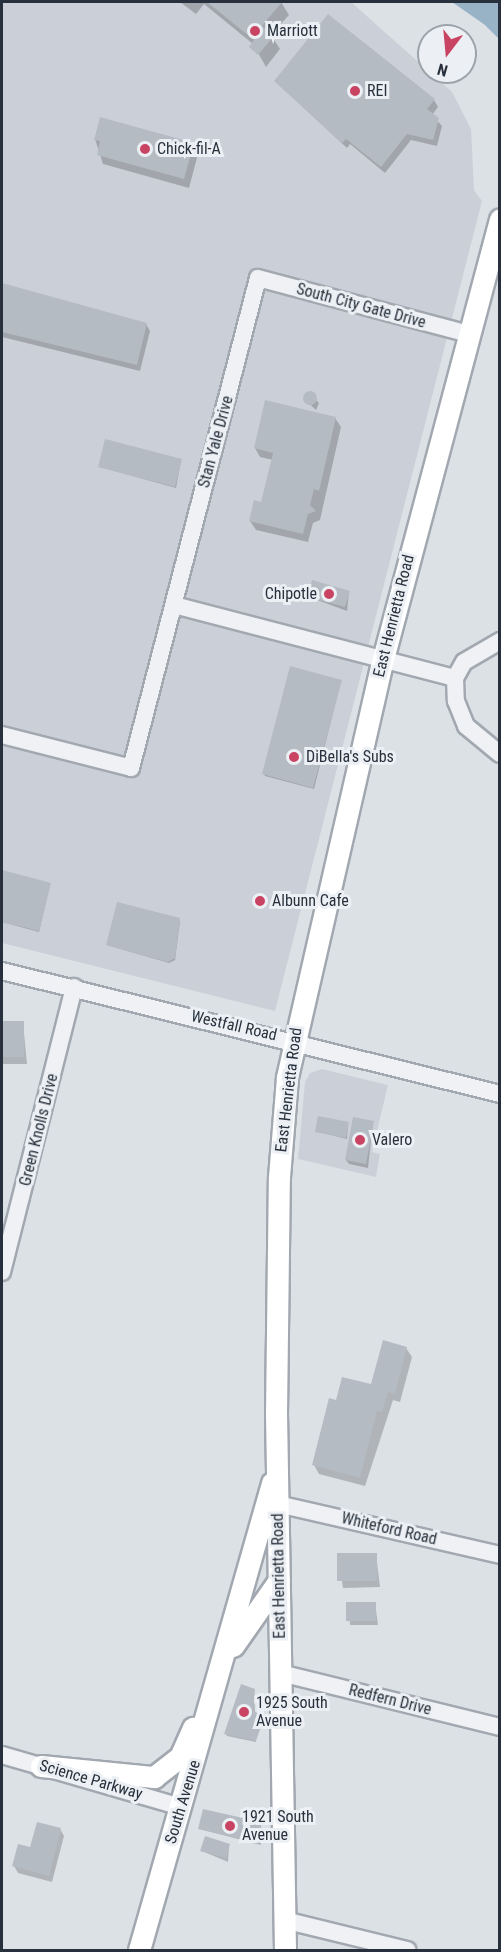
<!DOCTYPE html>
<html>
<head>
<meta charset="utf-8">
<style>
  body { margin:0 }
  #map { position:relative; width:501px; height:1952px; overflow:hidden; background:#dce1e6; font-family:"Roboto Condensed",sans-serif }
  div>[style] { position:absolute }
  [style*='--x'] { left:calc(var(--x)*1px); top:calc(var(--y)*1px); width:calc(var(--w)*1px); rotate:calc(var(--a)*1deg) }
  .built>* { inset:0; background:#cbd0d8 }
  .water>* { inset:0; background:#98b2c6 }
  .shadow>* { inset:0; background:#0003 }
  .building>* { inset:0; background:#b4bbc3 }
  .round { border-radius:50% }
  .roads { filter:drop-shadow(2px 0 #a2a8b0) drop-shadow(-2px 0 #a2a8b0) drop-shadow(0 2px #a2a8b0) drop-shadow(0 -2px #a2a8b0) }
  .minor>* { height:16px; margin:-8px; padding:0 8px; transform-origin:8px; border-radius:8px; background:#eff1f5 }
  .major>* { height:21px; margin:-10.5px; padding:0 10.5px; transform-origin:10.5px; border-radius:10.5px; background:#fff }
  .dots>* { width:16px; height:16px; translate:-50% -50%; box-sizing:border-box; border:3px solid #ecf0f4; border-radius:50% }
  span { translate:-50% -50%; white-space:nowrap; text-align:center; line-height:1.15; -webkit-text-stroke:6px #ecf0f4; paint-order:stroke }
  .poi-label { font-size:16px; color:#27303c }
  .left { translate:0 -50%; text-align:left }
  .right { translate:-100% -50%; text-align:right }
  .street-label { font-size:16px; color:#27303c }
  .frame { position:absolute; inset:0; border:3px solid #27303c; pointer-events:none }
  .north { position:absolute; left:417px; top:24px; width:60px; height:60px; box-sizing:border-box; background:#ecf0f4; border:2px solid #9da3aa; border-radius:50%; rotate:196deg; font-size:16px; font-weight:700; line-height:24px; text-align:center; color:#27303c }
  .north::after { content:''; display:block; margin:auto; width:21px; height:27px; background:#c94462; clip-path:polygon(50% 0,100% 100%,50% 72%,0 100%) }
</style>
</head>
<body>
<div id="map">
  <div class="built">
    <i style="clip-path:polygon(2px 2px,351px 2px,452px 92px,471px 129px,474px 190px,482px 201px,275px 1011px,2px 943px)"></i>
    <i style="clip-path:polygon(322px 1069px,388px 1085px,372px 1152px,380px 1154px,376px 1177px,298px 1159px,305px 1082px,310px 1073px)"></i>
  </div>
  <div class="water">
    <i style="clip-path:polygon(452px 2px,499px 2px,499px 39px,485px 25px)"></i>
  </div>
  <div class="shadow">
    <i style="clip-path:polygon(180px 2px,281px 2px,289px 15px,271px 35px,280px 49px,266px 67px,253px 44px,204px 4px,196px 14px)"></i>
    <i style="clip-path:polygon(276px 82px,434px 100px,438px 107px,432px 115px,442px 126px,437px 146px,411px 140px,385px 173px,350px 144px,347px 148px)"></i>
    <i style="clip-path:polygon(95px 139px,193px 145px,198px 154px,189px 188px,103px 164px)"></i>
    <i style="clip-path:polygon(2px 285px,146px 324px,150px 331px,140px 371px,2px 337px)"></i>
    <i style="clip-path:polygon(309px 393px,319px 403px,316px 410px,305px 400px)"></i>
    <i style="clip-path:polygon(335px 418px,341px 427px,320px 520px,313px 523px,308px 542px,256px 530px,250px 521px,262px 504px,273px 460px,260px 457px,255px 448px)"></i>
    <i style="clip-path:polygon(181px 460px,176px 488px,100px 467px)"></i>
    <i style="clip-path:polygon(349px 592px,347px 611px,309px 597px)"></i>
    <i style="clip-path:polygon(341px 681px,314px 789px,265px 776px,264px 774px)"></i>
    <i style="clip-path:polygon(2px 872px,50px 885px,39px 932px,2px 922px)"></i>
    <i style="clip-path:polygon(180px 921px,175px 960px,169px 963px,107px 945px)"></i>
    <i style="clip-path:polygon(2px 1021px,23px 1023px,27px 1064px,2px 1064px)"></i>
    <i style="clip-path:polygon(373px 1122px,368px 1168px,349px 1164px,346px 1160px)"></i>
    <i style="clip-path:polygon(348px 1124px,347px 1139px,319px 1132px)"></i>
    <i style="clip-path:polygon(406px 1348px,412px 1357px,400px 1402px,393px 1400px,365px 1486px,319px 1474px,314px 1465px)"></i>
    <i style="clip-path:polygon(376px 1554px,380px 1587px,343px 1588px,338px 1555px)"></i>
    <i style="clip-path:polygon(348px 1603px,375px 1603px,378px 1625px,350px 1625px)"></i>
    <i style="clip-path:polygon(254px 1690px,256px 1742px,227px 1736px,226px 1734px)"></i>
    <i style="clip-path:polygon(261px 1826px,261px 1845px,200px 1829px)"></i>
    <i style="clip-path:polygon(60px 1829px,64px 1836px,52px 1882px,18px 1873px,14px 1866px)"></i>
    <i style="clip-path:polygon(229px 1845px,228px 1862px,202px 1851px)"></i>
  </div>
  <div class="building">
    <i style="clip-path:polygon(207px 2px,282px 2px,262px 26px,274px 36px,258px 55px,249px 47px,254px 40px)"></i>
    <i style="clip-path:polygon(328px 14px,435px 99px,427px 109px,439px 118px,433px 140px,407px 134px,381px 167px,346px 139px,342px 143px,274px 81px)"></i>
    <i style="clip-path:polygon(100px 117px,194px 143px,184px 179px,97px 155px,100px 141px,94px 140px)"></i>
    <i style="clip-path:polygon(2px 283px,147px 323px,137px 365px,2px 332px)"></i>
    <i class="round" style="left:303px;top:391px;width:14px;height:14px"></i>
    <i style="clip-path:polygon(265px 400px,336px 417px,319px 491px,314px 489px,310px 505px,316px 511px,308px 514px,303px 534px,249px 521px,254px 500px,261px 502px,273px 453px,254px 448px)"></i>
    <i style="clip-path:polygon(105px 439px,182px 459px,175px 487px,98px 467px)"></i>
    <i style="clip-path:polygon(312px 580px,350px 591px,345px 607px,308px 597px)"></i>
    <i style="clip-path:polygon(290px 666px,342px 680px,313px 788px,262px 774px)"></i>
    <i style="clip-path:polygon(2px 870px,51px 883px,39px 931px,2px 922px)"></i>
    <i style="clip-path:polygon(117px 902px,180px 918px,175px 958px,168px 962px,106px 945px)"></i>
    <i style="clip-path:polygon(2px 1021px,24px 1021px,24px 1057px,2px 1057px)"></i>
    <i style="clip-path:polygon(318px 1116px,349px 1122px,346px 1138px,315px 1132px)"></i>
    <i style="clip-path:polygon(353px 1117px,374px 1121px,366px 1164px,345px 1160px)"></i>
    <i style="clip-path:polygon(383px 1340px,407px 1347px,395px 1394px,388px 1392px,382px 1412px,377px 1411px,360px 1478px,312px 1465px,329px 1398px,336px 1400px,342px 1377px,371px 1384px)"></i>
    <i style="clip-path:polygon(337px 1553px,377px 1553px,377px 1581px,337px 1581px)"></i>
    <i style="clip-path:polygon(346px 1602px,376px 1602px,376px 1621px,346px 1621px)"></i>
    <i style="clip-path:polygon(241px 1684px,255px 1689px,253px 1711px,258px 1713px,255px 1724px,261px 1726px,256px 1741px,224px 1734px)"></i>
    <i style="clip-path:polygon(203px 1809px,261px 1822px,261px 1844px,198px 1829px)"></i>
    <i style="clip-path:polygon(37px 1822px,61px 1828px,49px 1876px,12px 1866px,18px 1844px,30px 1847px)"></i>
    <i style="clip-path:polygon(205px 1836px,230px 1844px,226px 1858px,200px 1851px)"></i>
  </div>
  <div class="roads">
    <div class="minor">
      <i style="--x:174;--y:605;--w:290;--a:14.6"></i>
      <i style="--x:455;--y:678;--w:23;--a:88"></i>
      <i style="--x:456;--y:701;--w:27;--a:68"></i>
      <i style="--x:466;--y:726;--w:44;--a:39.5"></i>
      <i style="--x:455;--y:678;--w:18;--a:-61"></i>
      <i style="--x:464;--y:662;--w:42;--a:-30.3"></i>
      <i style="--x:2;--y:735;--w:133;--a:14.3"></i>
      <i style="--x:131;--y:768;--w:506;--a:-75.47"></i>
      <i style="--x:258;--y:278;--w:214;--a:14.9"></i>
      <i style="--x:2;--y:971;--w:513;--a:13.87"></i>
      <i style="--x:2;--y:1272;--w:294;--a:-75.8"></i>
      <i style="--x:278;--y:1504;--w:228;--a:12.9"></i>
      <i style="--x:280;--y:1673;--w:227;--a:13.8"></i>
      <i style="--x:2;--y:1755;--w:186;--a:16.2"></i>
      <i style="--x:284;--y:1920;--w:127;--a:13.7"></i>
    </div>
    <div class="major">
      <i style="--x:233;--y:1646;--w:80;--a:-55.1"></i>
      <i style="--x:41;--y:1766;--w:114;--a:5.6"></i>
      <i style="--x:154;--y:1777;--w:33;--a:-38"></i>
      <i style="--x:180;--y:1757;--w:32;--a:-66"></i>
      <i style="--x:139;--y:1950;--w:486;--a:-74.1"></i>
      <i style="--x:285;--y:1950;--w:536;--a:-90.96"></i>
      <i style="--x:276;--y:1414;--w:237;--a:-89.3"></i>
      <i style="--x:279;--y:1177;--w:100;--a:-85.4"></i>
      <i style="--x:287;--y:1077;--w:429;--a:-77.1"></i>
      <i style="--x:383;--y:659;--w:455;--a:-75.1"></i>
    </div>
  </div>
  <div class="dots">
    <i style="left:255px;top:31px;background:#c94462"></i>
    <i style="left:355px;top:91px;background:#c94462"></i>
    <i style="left:145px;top:149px;background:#c94462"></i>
    <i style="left:329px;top:594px;background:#c94462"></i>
    <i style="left:294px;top:757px;background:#c94462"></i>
    <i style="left:260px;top:901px;background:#c94462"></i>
    <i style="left:360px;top:1140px;background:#c94462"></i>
    <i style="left:244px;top:1712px;background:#c94462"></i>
    <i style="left:230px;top:1826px;background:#c94462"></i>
  </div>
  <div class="poi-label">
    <span class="left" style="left:267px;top:31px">Marriott</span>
    <span class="left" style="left:367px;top:91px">REI</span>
    <span class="left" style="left:157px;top:149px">Chick-fil-A</span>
    <span class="right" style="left:317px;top:594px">Chipotle</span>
    <span class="left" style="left:306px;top:757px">DiBella's Subs</span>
    <span class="left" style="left:272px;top:901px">Albunn Cafe</span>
    <span class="left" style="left:372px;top:1140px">Valero</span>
    <span class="left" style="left:256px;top:1712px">1925 South<br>Avenue</span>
    <span class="left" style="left:242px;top:1826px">1921 South<br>Avenue</span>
  </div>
  <div class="street-label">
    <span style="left:361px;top:306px;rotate:15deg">South City Gate Drive</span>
    <span style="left:216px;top:442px;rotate:-75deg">Stan Yale Drive</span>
    <span style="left:394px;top:616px;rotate:-76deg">East Henrietta Road</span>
    <span style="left:234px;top:1026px;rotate:13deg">Westfall Road</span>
    <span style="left:289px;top:1090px;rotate:-83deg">East Henrietta Road</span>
    <span style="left:39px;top:1130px;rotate:-76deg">Green Knolls Drive</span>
    <span style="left:389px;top:1529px;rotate:13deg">Whiteford Road</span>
    <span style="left:279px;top:1576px;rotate:-91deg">East Henrietta Road</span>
    <span style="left:390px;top:1700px;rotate:14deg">Redfern Drive</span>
    <span style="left:91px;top:1780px;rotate:16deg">Science Parkway</span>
    <span style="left:183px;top:1802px;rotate:-73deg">South Avenue</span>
  </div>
  <div class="frame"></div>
  <div class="north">N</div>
</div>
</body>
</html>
